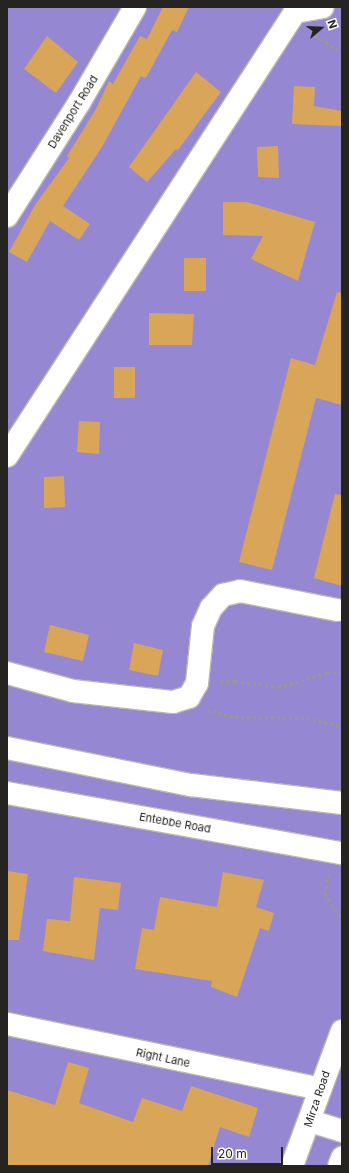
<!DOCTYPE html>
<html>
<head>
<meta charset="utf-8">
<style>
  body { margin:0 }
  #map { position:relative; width:349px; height:1173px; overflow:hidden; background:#f5eee5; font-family:Inter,sans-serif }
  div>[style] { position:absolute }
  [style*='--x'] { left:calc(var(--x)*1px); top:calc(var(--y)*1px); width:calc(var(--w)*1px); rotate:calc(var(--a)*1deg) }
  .water>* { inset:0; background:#9687d3 }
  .building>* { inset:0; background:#d9a559 }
  .path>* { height:2.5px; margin-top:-1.25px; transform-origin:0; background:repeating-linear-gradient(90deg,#9c9790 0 3px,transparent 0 6px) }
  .roads { filter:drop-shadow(1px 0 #bdb7ae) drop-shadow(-1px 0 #bdb7ae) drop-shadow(0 1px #bdb7ae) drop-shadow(0 -1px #bdb7ae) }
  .minor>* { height:22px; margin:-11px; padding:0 11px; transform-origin:11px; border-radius:11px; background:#fff }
  .highway>* { height:22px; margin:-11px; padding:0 11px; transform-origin:11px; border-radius:11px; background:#fff }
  span { translate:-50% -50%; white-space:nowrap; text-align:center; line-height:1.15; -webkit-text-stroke:3.5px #fff; paint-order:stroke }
  .street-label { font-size:11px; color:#262420 }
  .frame { position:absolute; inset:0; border:8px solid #262420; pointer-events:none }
  .north { position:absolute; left:301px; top:8px; width:40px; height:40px; -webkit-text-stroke:3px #fff; paint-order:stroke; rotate:71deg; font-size:11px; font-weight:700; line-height:16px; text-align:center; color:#262420 }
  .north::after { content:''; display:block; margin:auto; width:14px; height:18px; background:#262420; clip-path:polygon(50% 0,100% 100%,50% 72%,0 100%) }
  .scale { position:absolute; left:211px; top:1147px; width:72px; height:18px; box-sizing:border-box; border:2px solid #262420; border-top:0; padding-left:5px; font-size:12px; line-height:14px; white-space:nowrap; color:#262420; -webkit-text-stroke:3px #fff; paint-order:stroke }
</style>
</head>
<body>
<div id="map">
  <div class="water">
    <i style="clip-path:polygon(7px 7px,342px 7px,342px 1166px,7px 1166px)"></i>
  </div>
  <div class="building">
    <i style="clip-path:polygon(163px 7px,189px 7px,177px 32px,172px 30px,147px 76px,145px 78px,141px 76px,102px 147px,63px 206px,90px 224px,79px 240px,50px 221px,27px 262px,9px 252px,35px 205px,69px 158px,67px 156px,96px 109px,109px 81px,113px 84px,140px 36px,147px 39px)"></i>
    <i style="clip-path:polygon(47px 36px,78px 62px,56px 93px,24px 69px)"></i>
    <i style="clip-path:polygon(196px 72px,221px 92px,178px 150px,176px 149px,147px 182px,129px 167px)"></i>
    <i style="clip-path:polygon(294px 86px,315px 87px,314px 106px,342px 111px,342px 126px,292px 124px)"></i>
    <i style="clip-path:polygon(278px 146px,279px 178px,258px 177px,257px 147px)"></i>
    <i style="clip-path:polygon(223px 202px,247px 202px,315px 222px,298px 281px,251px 259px,263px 236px,223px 235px)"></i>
    <i style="clip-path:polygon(184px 258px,206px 258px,206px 291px,184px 291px)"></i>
    <i style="clip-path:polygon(337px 292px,342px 293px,342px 405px,316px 398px,272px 570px,239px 562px,291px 358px,315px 365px)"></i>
    <i style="clip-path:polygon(149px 313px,194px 314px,192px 345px,149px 345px)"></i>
    <i style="clip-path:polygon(114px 367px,135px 367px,135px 398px,114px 398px)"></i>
    <i style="clip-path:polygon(79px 421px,100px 422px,99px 454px,77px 452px)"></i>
    <i style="clip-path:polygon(64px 476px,65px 507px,44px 508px,44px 477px)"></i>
    <i style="clip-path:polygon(335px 494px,342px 495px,342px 586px,314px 578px)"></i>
    <i style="clip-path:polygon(50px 625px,89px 635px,83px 661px,44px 652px)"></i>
    <i style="clip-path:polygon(134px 643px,163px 650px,158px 676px,129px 670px)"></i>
    <i style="clip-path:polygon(7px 871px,28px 874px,19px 940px,7px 940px)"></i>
    <i style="clip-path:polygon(223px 872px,264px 880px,256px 907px,274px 913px,269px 931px,260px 928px,237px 997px,211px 987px,212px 981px,135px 969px,142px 928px,154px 930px,160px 897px,217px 907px)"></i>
    <i style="clip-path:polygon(74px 877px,121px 883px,118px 910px,100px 908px,94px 960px,43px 951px,47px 919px,70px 921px)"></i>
    <i style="clip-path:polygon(68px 1062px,89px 1068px,79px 1103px,133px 1122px,142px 1098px,182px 1111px,191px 1086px,258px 1108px,249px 1137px,220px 1127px,208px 1166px,7px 1166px,7px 1090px,55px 1105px)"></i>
  </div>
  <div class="path">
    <i style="--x:311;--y:32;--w:37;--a:34"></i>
    <i style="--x:220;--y:682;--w:15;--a:-4"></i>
    <i style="--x:235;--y:681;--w:43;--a:7.9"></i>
    <i style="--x:278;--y:687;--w:51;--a:-15.9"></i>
    <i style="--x:327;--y:673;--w:15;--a:0"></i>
    <i style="--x:207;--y:710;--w:29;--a:14"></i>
    <i style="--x:235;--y:717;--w:72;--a:0.8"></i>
    <i style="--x:307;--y:718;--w:36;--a:14"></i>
    <i style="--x:329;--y:874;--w:20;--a:101"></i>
    <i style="--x:325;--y:894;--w:30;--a:56"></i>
  </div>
  <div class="roads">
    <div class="minor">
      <i style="--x:7;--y:216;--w:134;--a:-57.5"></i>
      <i style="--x:79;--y:103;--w:111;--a:-59.7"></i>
      <i style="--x:7;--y:456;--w:529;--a:-57.03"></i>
      <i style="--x:295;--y:12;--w:28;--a:-10"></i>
      <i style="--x:7;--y:673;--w:68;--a:15.3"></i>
      <i style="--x:73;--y:691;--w:101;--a:6.3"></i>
      <i style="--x:173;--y:702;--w:17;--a:-17"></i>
      <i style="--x:189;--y:697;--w:16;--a:-60"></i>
      <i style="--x:197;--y:683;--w:57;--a:-84"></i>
      <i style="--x:203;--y:626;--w:20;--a:-66"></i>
      <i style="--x:211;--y:608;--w:18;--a:-47"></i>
      <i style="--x:223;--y:595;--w:17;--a:-13"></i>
      <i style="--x:240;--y:591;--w:99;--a:11.1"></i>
      <i style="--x:7;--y:1024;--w:320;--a:11.7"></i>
      <i style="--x:310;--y:1121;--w:34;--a:17"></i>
      <i style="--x:292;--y:1166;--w:144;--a:-69.7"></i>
      <i style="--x:339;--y:1166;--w:9;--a:-69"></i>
    </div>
    <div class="highway">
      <i style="--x:7;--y:748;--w:188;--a:11.4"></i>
      <i style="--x:191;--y:785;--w:152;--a:6.8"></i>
      <i style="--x:7;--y:793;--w:340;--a:10.2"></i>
    </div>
  </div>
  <div class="street-label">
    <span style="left:73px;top:112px;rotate:-58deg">Davenport Road</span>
    <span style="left:175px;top:823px;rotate:10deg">Entebbe Road</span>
    <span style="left:163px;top:1058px;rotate:12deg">Right Lane</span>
    <span style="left:317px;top:1099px;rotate:-71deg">Mirza Road</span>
  </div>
  <div class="frame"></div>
  <div class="north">N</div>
  <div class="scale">20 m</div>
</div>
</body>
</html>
